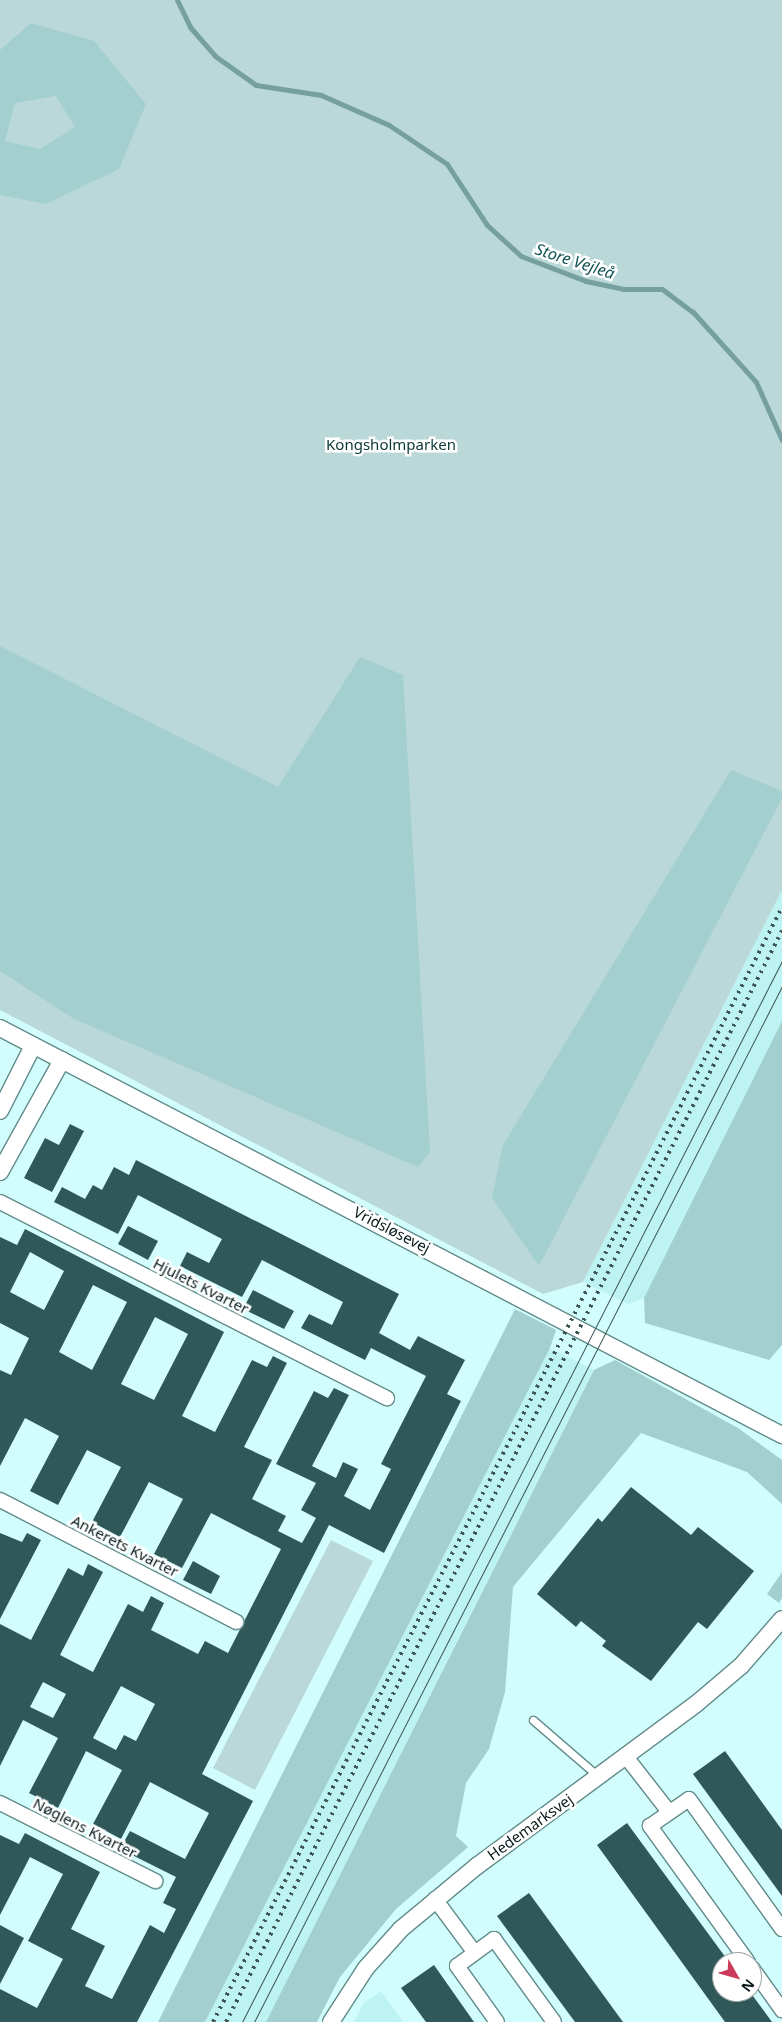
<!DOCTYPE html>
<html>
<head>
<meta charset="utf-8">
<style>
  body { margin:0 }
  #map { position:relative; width:782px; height:2022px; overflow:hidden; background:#d2fdfd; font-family:"Noto Sans",sans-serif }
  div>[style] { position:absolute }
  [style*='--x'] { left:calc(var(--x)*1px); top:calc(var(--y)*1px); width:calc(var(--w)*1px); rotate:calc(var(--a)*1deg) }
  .built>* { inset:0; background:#bdf3f2 }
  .green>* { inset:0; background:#bbd8d8 }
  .forest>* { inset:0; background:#a3cfcf }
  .stream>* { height:5px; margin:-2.5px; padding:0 2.5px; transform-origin:2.5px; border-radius:2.5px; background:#75a09f }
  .building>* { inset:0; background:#315859 }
  .roads { filter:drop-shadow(1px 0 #628b8b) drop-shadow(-1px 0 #628b8b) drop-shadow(0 1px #628b8b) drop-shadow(0 -1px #628b8b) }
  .service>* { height:7px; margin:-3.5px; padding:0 3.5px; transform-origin:3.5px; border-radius:3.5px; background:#fff }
  .minor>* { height:14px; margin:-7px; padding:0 7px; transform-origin:7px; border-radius:7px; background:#fff }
  .tertiary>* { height:16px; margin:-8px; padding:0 8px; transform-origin:8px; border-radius:8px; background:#fff }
  .tram>* { height:1px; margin:-0.5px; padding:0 0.5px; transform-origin:0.5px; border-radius:0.5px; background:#3d5555 }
  .rail>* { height:4px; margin-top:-2px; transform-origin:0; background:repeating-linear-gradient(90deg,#3d5555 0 2.5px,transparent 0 7.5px) }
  span { translate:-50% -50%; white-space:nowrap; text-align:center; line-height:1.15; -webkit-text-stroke:5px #fff; paint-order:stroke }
  .park-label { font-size:15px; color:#0b3637 }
  .street-label { font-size:15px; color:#0a1b1b }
  .water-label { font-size:16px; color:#115152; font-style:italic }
  .north { position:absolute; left:712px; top:1952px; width:50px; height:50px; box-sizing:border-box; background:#fff; border:1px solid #9da4a4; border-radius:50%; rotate:128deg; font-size:14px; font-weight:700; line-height:20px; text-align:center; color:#0a1b1b }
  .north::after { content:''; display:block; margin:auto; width:18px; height:22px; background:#ca3a59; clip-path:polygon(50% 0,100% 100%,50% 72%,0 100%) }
</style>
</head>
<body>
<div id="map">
  <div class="built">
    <i style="clip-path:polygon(782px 890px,782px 1021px,644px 1298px,628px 1304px,583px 1282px)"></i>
    <i style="clip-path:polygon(550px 1348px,594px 1370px,266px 2022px,205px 2022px)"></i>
    <i style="clip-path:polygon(381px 1991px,403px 2022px,354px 2022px,364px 2003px)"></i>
  </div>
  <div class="green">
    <i style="clip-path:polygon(0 0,782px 0,782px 890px,583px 1282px,543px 1294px,0 1010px)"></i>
    <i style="clip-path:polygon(331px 1540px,373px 1561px,255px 1790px,213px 1768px)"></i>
  </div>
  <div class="forest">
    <i style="clip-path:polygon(evenodd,31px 23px,94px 41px,146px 104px,119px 169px,46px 204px,0 195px,0 50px,31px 23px,56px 96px,75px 127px,40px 149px,5px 141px,15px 103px,56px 96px)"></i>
    <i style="clip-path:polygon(0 646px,278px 787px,360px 657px,403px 675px,430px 1152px,418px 1167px,74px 1019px,0 971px)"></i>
    <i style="clip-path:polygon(731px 770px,782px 791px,782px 798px,539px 1266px,492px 1198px,503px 1145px)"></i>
    <i style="clip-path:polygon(782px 1021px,782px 1345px,769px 1360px,645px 1323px,644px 1298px)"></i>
    <i style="clip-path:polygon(515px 1309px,556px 1330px,550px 1348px,205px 2022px,158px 2022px)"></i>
    <i style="clip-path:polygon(615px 1360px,738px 1428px,782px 1460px,782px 1504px,747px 1472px,641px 1433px,513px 1587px,505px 1692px,489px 1749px,466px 1783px,456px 1836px,468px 1847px,396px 1909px,340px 1977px,317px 2022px,266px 2022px,594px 1370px)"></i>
    <i style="clip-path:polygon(782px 1572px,782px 1598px,779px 1603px,767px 1594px)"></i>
  </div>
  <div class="stream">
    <i style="--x:177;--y:0;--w:30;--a:64"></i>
    <i style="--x:190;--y:27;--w:38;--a:49"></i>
    <i style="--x:215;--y:56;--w:50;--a:35.3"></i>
    <i style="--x:256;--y:85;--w:66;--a:8.7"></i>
    <i style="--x:321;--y:95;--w:74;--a:23.8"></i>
    <i style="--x:389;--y:125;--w:70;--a:33.9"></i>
    <i style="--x:447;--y:164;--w:73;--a:56.7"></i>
    <i style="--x:487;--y:225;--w:46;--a:42.4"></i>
    <i style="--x:521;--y:256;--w:70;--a:21"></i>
    <i style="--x:586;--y:281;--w:38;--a:12"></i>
    <i style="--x:623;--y:289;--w:39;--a:0"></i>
    <i style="--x:662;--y:289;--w:39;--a:37"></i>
    <i style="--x:693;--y:312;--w:94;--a:48"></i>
    <i style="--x:756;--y:382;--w:64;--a:65.9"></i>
  </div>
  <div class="building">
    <i style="clip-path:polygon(70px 1124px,84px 1131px,52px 1192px,24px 1178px,45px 1138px,59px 1145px)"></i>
    <i style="clip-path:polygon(evenodd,136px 1160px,399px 1294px,379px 1333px,410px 1350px,418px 1336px,465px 1360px,447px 1394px,461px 1401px,384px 1553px,329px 1525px,202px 1774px,253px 1801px,137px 2022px,0 2022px,0 1989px,37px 2008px,63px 1959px,28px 1941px,63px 1874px,30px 1857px,0 1915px,0 1835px,19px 1844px,25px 1833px,100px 1872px,71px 1929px,105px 1946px,85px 1986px,112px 1999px,150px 1925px,164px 1933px,176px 1909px,163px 1903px,176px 1877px,120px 1849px,130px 1831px,185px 1859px,209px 1813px,150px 1782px,121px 1839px,93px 1824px,122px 1770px,86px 1751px,58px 1808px,29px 1793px,58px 1738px,23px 1720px,0 1766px,0 1624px,31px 1640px,68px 1568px,83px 1576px,88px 1564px,103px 1572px,60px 1655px,93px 1672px,128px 1604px,143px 1612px,151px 1596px,164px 1603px,151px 1630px,198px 1654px,205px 1641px,228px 1653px,281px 1549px,211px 1513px,182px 1568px,154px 1554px,183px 1499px,149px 1482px,120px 1537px,92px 1522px,121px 1467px,87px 1450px,58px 1505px,30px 1491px,59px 1436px,25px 1418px,0 1466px,0 1370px,11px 1375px,29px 1338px,0 1323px,0 1237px,17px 1245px,25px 1229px,224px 1332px,182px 1416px,215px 1432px,252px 1360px,267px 1367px,273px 1356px,287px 1363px,244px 1447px,272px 1460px,252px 1499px,286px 1516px,278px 1531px,302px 1543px,316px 1518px,301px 1510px,316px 1483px,276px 1464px,314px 1391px,328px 1398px,334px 1388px,349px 1395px,312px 1466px,336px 1478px,343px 1462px,358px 1469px,344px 1496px,370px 1510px,391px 1469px,381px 1464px,426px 1376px,371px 1348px,365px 1360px,301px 1328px,309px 1314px,332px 1325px,343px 1302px,262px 1260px,242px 1297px,180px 1266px,187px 1252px,209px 1263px,222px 1239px,138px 1195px,118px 1234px,54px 1202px,62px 1187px,85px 1199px,93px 1185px,102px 1190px,114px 1167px,129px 1175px,136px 1160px,30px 1252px,64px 1271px,44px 1310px,10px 1292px,30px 1252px,136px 1160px,93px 1285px,127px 1302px,92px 1370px,59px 1352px,93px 1285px,136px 1160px,155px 1317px,188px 1334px,154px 1400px,121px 1384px,155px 1317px,136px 1160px,43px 1682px,66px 1694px,53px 1718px,30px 1707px,43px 1682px,136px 1160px,121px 1686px,155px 1704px,136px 1741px,124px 1735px,116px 1750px,93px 1738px,121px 1686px)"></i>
    <i style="clip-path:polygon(128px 1226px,158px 1241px,148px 1260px,118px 1244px)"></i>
    <i style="clip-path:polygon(253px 1290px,294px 1311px,284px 1329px,243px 1309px)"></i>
    <i style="clip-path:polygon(631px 1487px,691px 1535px,698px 1527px,754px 1571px,707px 1629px,698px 1622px,651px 1681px,602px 1646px,606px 1641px,581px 1621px,576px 1627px,537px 1594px,598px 1518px,602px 1522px)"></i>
    <i style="clip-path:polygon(0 1533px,22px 1542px,27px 1533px,41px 1540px,0 1619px)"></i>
    <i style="clip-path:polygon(193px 1561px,220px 1576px,211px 1594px,183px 1580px)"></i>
    <i style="clip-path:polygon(725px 1751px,782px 1830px,782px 1896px,693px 1774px)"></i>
    <i style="clip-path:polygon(627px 1823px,729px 1962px,722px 1962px,722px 1992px,750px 1992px,772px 2022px,725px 2022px,597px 1845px)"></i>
    <i style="clip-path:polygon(529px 1893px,623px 2022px,575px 2022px,497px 1916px)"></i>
    <i style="clip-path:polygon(0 1925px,24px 1938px,0 1984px)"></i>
    <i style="clip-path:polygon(434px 1965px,474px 2022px,426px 2022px,401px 1988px)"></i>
  </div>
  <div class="roads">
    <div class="service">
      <i style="--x:533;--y:1720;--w:87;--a:40.8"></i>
    </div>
    <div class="minor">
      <i style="--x:0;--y:1202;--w:434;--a:26.9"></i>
      <i style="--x:0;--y:1500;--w:266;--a:27.3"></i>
      <i style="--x:627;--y:1758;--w:68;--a:52.1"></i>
      <i style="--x:0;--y:1803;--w:174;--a:26.7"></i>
      <i style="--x:435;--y:1899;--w:67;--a:53.5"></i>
      <i style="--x:748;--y:1962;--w:168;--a:-125.8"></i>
      <i style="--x:650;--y:1826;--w:47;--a:-34.7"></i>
      <i style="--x:689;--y:1799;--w:160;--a:54.4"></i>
      <i style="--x:752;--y:1968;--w:52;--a:54.5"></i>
      <i style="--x:497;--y:2022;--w:69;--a:-125.5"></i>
      <i style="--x:457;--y:1966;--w:46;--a:-36.1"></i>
      <i style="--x:494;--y:1939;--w:102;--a:54.1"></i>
    </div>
    <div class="tertiary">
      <i style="--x:0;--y:1028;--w:882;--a:27.5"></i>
      <i style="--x:0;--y:1111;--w:73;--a:-63.1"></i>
      <i style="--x:0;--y:1172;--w:128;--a:-61"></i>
      <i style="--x:331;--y:2022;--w:64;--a:-57.1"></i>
      <i style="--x:366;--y:1968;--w:52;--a:-48.1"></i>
      <i style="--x:401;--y:1929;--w:99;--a:-39.7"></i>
      <i style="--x:477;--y:1866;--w:272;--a:-36.5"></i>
      <i style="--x:696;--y:1704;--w:59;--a:-40.2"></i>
      <i style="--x:741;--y:1666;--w:62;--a:-48.9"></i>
    </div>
  </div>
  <div class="tram">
    <i style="--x:242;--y:2022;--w:1191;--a:-63.03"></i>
    <i style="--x:254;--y:2022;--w:1163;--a:-62.99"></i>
  </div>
  <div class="rail">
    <i style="--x:213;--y:2022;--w:1252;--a:-62.96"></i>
    <i style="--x:226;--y:2022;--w:1225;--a:-63"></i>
  </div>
  <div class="park-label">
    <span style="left:391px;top:445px">Kongsholmparken</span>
  </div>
  <div class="street-label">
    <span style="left:392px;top:1230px;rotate:27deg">Vridsløsevej</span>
    <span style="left:201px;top:1286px;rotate:27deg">Hjulets Kvarter</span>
    <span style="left:125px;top:1546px;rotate:27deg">Ankerets Kvarter</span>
    <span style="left:530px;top:1827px;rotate:-36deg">Hedemarksvej</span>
    <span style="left:85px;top:1828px;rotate:27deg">Nøglens Kvarter</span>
  </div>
  <div class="water-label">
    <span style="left:575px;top:261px;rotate:18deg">Store Vejleå</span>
  </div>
  <div class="north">N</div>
</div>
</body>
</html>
